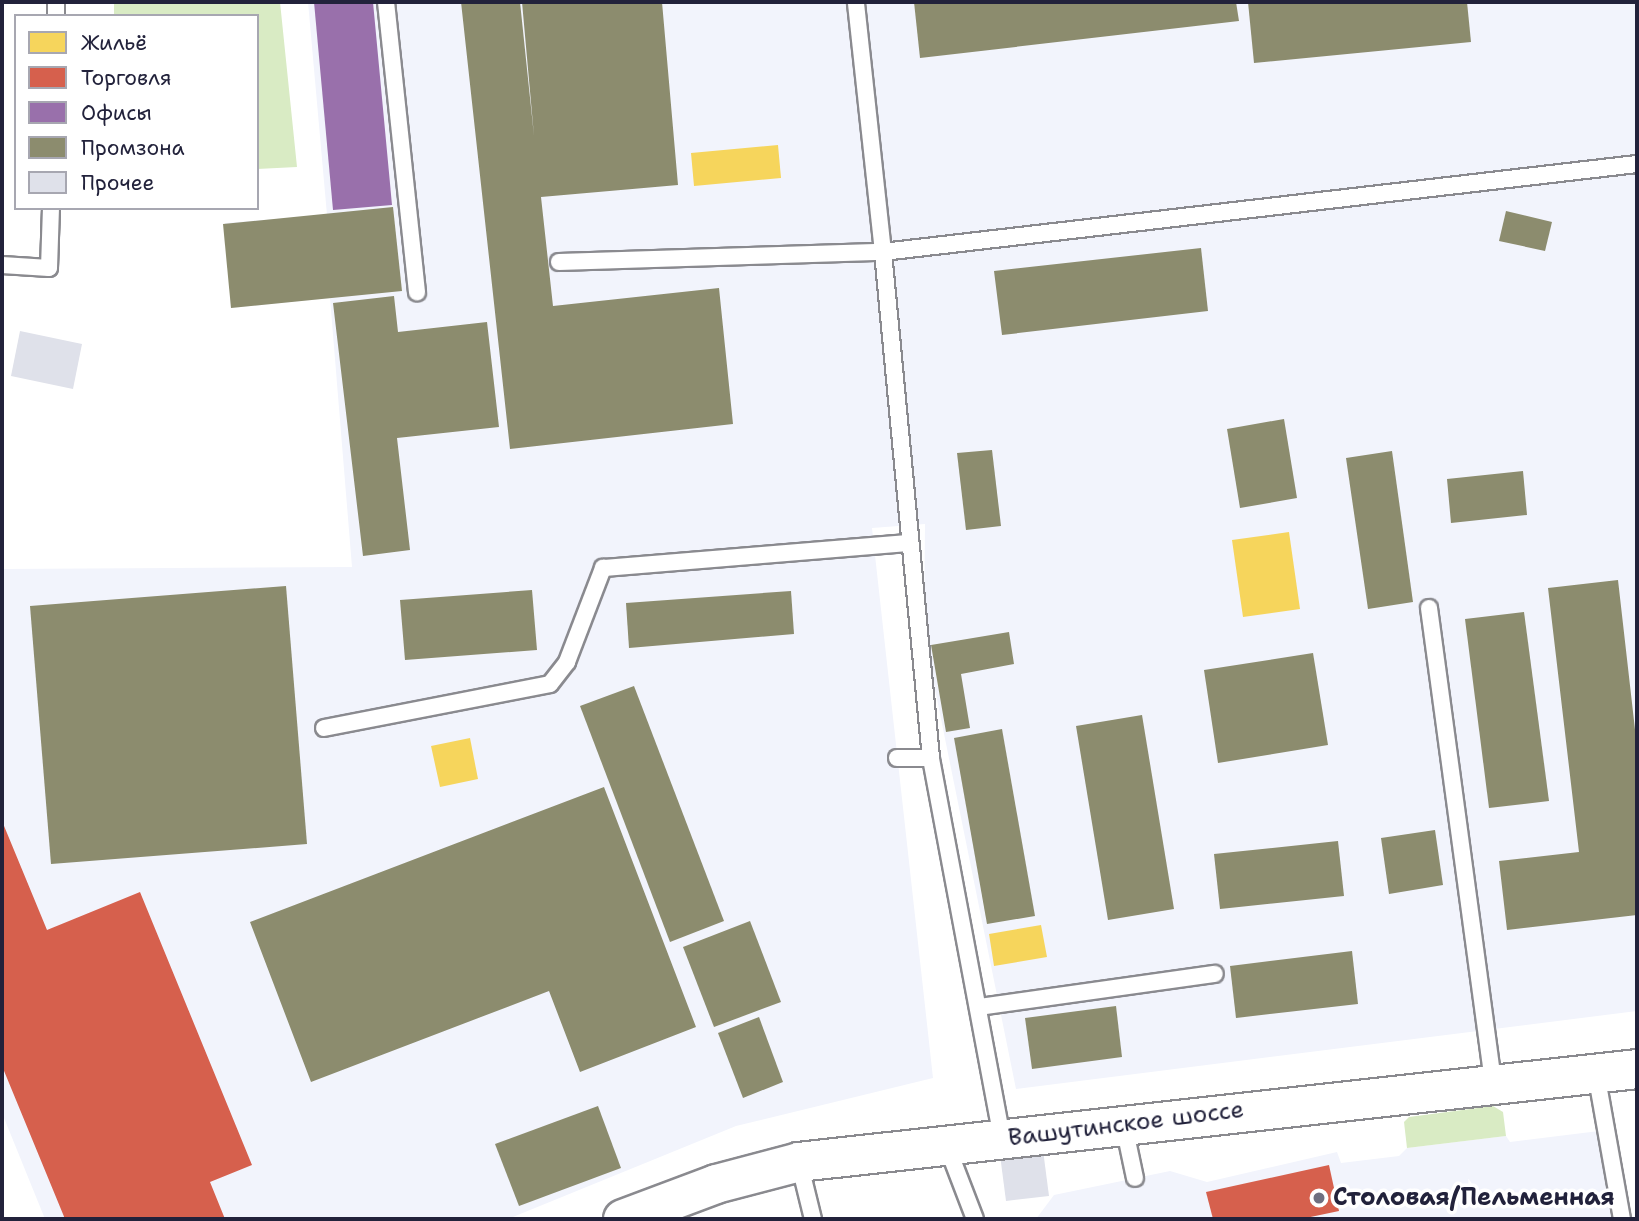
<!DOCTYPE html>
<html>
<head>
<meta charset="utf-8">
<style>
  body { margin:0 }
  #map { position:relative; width:1639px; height:1221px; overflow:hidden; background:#fff; font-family:"Shantell Sans",sans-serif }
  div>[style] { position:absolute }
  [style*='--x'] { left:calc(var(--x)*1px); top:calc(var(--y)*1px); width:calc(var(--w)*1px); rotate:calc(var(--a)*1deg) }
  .built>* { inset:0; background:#f2f4fc }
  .green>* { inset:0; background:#d9ebc4 }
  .homes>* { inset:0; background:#f6d55c }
  .shops>* { inset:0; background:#d6604d }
  .offices>* { inset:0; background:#9970ab }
  .industry>* { inset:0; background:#8c8c6e }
  .building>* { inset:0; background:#dfe1ea }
  .roads { filter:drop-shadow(2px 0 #8a8a8f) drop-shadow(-2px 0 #8a8a8f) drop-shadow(0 2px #8a8a8f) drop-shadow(0 -2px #8a8a8f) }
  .lane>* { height:16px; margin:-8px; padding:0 8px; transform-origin:8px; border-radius:8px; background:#fff }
  .secondary>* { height:38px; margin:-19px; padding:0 19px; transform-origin:19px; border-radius:19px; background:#fff }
  .dots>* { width:19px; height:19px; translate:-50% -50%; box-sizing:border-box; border:4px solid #fff; border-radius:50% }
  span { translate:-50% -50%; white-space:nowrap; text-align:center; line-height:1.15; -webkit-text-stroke:7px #fff; paint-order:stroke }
  .street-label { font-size:24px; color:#22223b }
  .poi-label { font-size:24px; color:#22223b; font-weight:700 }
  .left { translate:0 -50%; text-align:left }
  .frame { position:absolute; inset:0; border:4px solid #22223b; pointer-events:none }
  .legend { position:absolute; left:14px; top:14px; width:245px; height:196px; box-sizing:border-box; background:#fff; border:2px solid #a7a7b1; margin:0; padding:9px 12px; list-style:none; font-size:21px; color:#22223b }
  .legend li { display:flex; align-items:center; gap:14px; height:35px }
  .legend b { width:35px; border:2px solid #a7a7b1 }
</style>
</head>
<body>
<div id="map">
  <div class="built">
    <i style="clip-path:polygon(308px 2px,1637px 2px,1637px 1011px,1016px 1089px,924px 635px,925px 524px,872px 528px,933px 1078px,736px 1126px,508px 1219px,45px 1219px,2px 1113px,2px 569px,352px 567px,330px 298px,231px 308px,225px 223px,327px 215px)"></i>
    <i style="clip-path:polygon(1599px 1131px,1612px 1219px,1036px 1219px,1054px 1195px,1170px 1171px,1207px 1182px,1337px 1152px,1341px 1163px,1399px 1156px,1407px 1148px,1506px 1136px,1510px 1142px)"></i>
  </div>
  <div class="green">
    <i style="clip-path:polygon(114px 2px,280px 2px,297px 167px,257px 169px,257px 16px,114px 16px)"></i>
    <i style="clip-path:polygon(1493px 1106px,1503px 1112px,1506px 1136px,1407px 1148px,1404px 1122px,1409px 1117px)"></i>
  </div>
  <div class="homes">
    <i style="clip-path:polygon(778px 145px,781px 178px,694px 186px,691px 153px)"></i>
    <i style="clip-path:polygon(1289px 532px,1300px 609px,1243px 617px,1232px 540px)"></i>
    <i style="clip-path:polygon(470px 738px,478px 779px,440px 787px,431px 746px)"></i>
    <i style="clip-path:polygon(1041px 925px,1047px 957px,994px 966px,989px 934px)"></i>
  </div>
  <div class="shops">
    <i style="clip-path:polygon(2px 821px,47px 930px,140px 892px,252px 1165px,210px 1182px,225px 1219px,65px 1219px,2px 1066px)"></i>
    <i style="clip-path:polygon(1329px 1165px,1339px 1211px,1301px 1219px,1213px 1219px,1206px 1192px)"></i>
  </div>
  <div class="offices">
    <i style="clip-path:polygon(314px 2px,373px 2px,392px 205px,333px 210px)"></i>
  </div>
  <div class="industry">
    <i style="clip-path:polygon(461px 2px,520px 2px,534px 136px,522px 2px,662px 2px,678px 185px,541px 197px,553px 306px,719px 288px,733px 424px,510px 449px)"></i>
    <i style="clip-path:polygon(914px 2px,1236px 2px,1239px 21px,920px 58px)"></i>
    <i style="clip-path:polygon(1248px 2px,1467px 2px,1471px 42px,1254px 63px)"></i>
    <i style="clip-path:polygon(393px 207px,402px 291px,231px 308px,223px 224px)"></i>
    <i style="clip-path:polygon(1506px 211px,1552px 222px,1545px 251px,1499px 241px)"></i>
    <i style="clip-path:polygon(1201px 248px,1208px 311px,1002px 335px,994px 271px)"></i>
    <i style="clip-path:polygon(394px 296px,398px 332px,487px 322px,499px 427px,397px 438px,410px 550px,363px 556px,333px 303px)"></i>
    <i style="clip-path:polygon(1284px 419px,1297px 498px,1240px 508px,1227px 429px)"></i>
    <i style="clip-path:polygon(992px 450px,1001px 526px,966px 530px,957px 453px)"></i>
    <i style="clip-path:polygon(1392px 451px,1413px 602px,1368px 609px,1346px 458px)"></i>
    <i style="clip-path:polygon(1523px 471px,1527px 515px,1451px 523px,1447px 479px)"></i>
    <i style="clip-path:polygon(1618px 580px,1637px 747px,1637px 915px,1507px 930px,1499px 861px,1579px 852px,1548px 588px)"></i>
    <i style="clip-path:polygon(286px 586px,307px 844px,51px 864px,30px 606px)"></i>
    <i style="clip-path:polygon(532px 590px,537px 650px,405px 660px,400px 600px)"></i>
    <i style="clip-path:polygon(791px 591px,794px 634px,629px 648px,626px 603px)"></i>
    <i style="clip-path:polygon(1524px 612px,1549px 801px,1489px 808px,1465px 619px)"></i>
    <i style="clip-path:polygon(1009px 632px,1014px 664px,961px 674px,970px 728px,946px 732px,931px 645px)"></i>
    <i style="clip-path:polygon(1313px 653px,1328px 745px,1218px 763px,1204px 670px)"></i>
    <i style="clip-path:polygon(634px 686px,724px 921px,670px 942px,580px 706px)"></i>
    <i style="clip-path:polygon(1142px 715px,1174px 909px,1108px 920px,1076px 726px)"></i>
    <i style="clip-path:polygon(1002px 729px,1035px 916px,987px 924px,954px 738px)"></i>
    <i style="clip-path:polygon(604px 787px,696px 1027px,580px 1072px,549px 991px,311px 1082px,250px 922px)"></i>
    <i style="clip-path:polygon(1435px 830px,1443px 885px,1389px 894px,1381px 838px)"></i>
    <i style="clip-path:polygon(1338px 841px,1344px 896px,1220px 909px,1214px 854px)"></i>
    <i style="clip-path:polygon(750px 921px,781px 1002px,714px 1027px,683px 947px)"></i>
    <i style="clip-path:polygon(1352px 951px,1358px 1004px,1236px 1018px,1230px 966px)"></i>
    <i style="clip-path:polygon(1116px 1006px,1122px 1057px,1032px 1069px,1025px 1018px)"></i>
    <i style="clip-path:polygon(759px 1017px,783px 1082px,743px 1098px,718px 1033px)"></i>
    <i style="clip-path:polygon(598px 1106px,621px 1168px,519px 1206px,495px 1144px)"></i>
  </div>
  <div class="building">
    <i style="clip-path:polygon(20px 331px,82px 344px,73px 389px,11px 376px)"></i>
    <i style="clip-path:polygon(1043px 1150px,1049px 1196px,1006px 1201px,1000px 1155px)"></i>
  </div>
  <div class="roads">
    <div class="lane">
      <i style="--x:386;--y:2;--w:292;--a:83.9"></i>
      <i style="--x:56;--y:16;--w:14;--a:-90"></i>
      <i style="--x:559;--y:262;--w:324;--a:-1.8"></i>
      <i style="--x:883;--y:252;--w:251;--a:-96.2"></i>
      <i style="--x:2;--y:265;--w:47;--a:3.7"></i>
      <i style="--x:49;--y:268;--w:60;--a:-88.1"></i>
      <i style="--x:1429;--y:608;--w:477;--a:82.3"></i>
      <i style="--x:324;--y:728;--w:230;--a:-11"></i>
      <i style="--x:550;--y:684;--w:28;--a:-52"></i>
      <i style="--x:567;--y:662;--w:101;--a:-69"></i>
      <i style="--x:603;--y:568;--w:307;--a:-4.7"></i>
      <i style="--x:897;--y:758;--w:34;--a:0"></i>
      <i style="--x:979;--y:1007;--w:238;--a:-8"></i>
      <i style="--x:1596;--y:1073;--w:148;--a:79.9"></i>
      <i style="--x:1124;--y:1126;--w:53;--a:78.1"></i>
      <i style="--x:1002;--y:1138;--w:387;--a:-100.6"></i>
      <i style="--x:931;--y:758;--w:508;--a:-95.42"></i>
      <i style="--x:883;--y:252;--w:759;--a:-6.66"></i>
      <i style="--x:947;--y:1146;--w:78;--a:69"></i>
      <i style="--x:799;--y:1162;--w:59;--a:76.2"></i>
    </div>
    <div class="secondary">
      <i style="--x:623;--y:1219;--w:99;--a:-20.6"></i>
      <i style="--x:716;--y:1184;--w:86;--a:-14.8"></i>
      <i style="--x:799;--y:1162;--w:843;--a:-6.33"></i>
    </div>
  </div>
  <div class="dots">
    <i style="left:1319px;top:1198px;background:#6f6f80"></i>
  </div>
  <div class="street-label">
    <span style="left:1126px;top:1124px;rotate:-7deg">Вашутинское шоссе</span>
  </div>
  <div class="poi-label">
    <span class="left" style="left:1333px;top:1198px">Столовая/Пельменная</span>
  </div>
  <div class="frame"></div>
  <ul class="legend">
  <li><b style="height:19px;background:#f6d55c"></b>Жильё</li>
  <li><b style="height:19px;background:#d6604d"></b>Торговля</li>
  <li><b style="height:19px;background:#9970ab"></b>Офисы</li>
  <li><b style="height:19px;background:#8c8c6e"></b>Промзона</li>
  <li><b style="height:19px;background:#dfe1ea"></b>Прочее</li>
  </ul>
</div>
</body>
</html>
